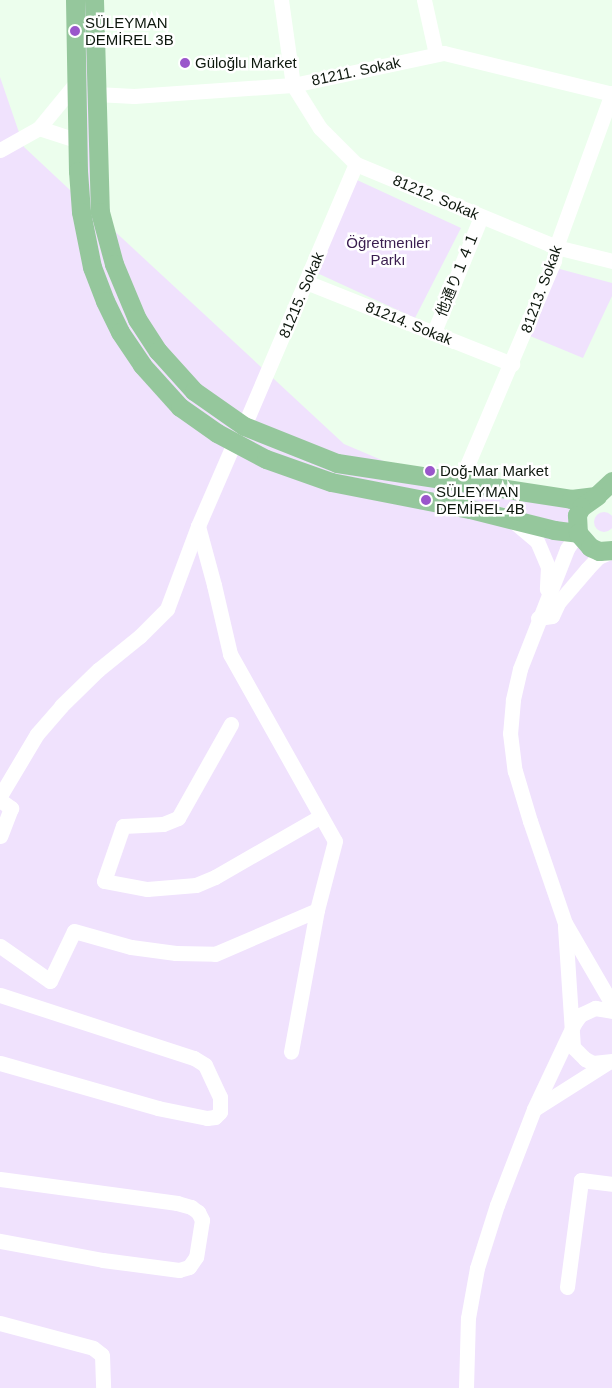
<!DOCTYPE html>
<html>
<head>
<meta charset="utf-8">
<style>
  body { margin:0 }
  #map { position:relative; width:612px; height:1388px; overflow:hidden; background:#ecfeed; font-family:Helvetica,"Noto Sans SC","Noto Sans JP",sans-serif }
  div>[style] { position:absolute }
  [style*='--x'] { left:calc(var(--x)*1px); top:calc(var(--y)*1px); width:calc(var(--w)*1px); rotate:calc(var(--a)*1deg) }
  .green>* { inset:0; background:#f0e2fd }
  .round { border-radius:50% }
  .minor>* { height:15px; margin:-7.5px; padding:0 7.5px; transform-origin:7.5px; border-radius:7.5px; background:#fff }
  .major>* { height:19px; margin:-9.5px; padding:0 9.5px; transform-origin:9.5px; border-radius:9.5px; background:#95c79c }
  .dots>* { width:14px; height:14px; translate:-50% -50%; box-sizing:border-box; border:2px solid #fff; border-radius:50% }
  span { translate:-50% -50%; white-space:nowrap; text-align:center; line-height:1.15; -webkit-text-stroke:5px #fff; paint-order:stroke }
  .poi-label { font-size:15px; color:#0d170d }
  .left { translate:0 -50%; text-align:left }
  .street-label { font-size:15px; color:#0d170d }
  .park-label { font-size:15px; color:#3a1d4f }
</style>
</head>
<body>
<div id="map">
  <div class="green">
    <i style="clip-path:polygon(80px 0,88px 0,95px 213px,344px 444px,452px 490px,576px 509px,569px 525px,478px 501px,612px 548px,612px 1388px,0 1388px,0 77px,24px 147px,86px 205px)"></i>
    <i style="clip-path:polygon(357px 180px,461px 228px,415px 318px,317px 273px)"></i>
    <i style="clip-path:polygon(556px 268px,612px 283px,612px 296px,583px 358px,530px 336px)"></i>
    <i class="round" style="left:594px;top:512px;width:20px;height:20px"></i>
  </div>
  <div class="minor">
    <i style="--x:281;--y:0;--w:86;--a:82"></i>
    <i style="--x:293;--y:85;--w:51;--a:57.9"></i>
    <i style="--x:320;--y:128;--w:51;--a:45"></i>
    <i style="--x:356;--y:164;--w:217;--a:22.5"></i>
    <i style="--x:556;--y:247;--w:58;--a:14"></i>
    <i style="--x:424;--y:0;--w:55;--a:77.5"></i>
    <i style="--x:96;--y:94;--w:38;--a:3"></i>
    <i style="--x:134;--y:96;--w:159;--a:-4"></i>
    <i style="--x:293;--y:85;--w:154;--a:-12"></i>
    <i style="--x:444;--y:53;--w:173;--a:13.7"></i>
    <i style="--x:39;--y:128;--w:40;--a:18"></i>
    <i style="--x:0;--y:150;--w:45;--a:-29.4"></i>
    <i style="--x:39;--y:128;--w:57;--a:-50.7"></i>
    <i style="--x:306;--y:282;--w:222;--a:21.7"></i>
    <i style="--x:434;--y:332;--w:124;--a:-67.8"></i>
    <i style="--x:244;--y:426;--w:285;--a:-66.9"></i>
    <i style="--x:460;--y:482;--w:240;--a:-67"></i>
    <i style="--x:554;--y:261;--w:14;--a:-82"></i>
    <i style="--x:556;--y:247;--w:164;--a:-70"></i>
    <i style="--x:513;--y:521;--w:31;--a:40"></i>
    <i style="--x:537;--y:541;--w:28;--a:67"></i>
    <i style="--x:548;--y:567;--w:22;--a:93"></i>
    <i style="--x:198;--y:526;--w:61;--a:74.8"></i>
    <i style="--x:214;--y:585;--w:71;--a:76.9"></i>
    <i style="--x:230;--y:654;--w:214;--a:60.7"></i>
    <i style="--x:335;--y:841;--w:71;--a:104.6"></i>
    <i style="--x:317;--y:910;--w:144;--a:100.4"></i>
    <i style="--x:578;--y:533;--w:19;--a:125"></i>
    <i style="--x:567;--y:549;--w:129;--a:111.4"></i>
    <i style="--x:520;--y:669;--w:32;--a:103"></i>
    <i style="--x:513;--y:700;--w:33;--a:95"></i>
    <i style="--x:510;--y:733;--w:38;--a:83"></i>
    <i style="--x:515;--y:771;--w:52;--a:73.3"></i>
    <i style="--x:530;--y:821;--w:108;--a:71.1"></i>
    <i style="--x:565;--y:923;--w:94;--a:59.9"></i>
    <i style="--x:538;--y:618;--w:14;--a:-8"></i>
    <i style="--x:552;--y:616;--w:14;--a:-65"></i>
    <i style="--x:558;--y:603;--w:45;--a:-49.5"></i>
    <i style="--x:587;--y:569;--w:16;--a:-47"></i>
    <i style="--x:598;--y:557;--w:15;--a:-23"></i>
    <i style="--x:231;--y:724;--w:108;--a:119.4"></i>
    <i style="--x:178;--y:818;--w:16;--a:158"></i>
    <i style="--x:163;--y:824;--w:40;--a:177.1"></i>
    <i style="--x:123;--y:826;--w:58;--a:109.1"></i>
    <i style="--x:104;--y:881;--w:44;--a:10.5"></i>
    <i style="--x:147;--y:889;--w:49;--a:-4.7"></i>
    <i style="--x:196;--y:885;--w:21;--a:-23"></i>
    <i style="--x:215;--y:877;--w:122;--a:-29.9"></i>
    <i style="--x:0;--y:796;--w:72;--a:-59.2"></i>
    <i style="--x:37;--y:734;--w:37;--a:-49"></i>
    <i style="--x:61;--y:706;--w:52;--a:-44.2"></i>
    <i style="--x:98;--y:670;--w:54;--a:-39"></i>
    <i style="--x:140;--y:636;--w:38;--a:-45"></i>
    <i style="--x:167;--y:609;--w:89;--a:-69.5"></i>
    <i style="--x:198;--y:526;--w:90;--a:-66.6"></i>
    <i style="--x:0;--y:800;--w:14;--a:36"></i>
    <i style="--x:11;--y:808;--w:30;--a:111"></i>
    <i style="--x:565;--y:927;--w:120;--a:86.2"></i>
    <i style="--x:573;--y:1047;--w:17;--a:45"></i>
    <i style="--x:585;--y:1059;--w:9;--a:27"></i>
    <i style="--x:593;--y:1063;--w:19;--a:-6"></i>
    <i style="--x:0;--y:946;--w:61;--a:35"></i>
    <i style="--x:50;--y:981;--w:55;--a:-64.4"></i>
    <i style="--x:74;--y:931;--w:59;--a:15.7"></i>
    <i style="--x:131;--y:947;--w:45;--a:7.6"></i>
    <i style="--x:176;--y:953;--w:39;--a:1"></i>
    <i style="--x:215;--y:954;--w:111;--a:-23.3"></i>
    <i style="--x:0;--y:995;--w:204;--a:18"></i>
    <i style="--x:194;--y:1058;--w:13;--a:32"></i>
    <i style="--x:205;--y:1065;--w:35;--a:65"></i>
    <i style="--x:220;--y:1097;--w:15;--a:90"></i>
    <i style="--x:220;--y:1112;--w:7;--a:135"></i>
    <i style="--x:215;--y:1117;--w:8;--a:173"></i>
    <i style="--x:207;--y:1118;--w:50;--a:-168.5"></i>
    <i style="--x:158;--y:1108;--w:164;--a:-164.1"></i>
    <i style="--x:536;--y:1108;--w:84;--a:-32.4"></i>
    <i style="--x:0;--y:1179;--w:179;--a:7.7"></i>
    <i style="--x:177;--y:1203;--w:15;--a:16"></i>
    <i style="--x:191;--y:1207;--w:9;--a:36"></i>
    <i style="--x:198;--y:1212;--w:9;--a:63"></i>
    <i style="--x:202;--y:1220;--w:37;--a:99"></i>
    <i style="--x:196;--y:1257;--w:12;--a:125"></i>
    <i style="--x:189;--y:1267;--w:10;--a:163"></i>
    <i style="--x:179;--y:1270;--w:77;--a:-172.5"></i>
    <i style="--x:103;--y:1260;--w:105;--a:-169.5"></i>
    <i style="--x:567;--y:1287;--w:108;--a:-82.5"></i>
    <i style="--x:581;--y:1180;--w:31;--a:7"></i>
    <i style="--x:0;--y:1323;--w:96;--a:15"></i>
    <i style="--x:93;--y:1348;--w:11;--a:38"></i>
    <i style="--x:102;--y:1355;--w:33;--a:88"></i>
    <i style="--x:466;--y:1388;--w:70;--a:-88.4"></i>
    <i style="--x:468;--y:1318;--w:51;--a:-79.8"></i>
    <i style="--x:477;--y:1268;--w:66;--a:-72.4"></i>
    <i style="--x:497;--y:1205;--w:103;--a:-68.9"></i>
    <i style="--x:534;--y:1109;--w:96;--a:-64.8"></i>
    <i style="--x:575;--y:1022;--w:9;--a:-54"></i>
    <i style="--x:580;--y:1015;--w:17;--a:-25"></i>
    <i style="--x:595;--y:1008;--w:17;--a:10"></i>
  </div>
  <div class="major">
    <i style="--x:75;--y:0;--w:171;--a:89"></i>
    <i style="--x:78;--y:171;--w:41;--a:85.8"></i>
    <i style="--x:81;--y:212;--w:56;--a:78.7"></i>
    <i style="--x:92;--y:267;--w:36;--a:69"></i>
    <i style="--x:105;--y:301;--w:34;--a:64"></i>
    <i style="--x:120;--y:332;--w:40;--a:56"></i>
    <i style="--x:142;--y:365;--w:57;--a:47.9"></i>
    <i style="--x:180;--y:407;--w:45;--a:35.1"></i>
    <i style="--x:217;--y:433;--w:55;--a:28"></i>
    <i style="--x:266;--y:459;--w:69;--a:19.5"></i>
    <i style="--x:331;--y:482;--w:142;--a:11"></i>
    <i style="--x:470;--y:509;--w:87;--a:14"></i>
    <i style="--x:554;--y:530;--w:24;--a:7"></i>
    <i style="--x:94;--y:0;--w:212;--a:88.4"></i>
    <i style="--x:100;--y:212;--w:54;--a:74.9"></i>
    <i style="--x:114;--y:264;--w:60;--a:67.3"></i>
    <i style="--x:137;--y:319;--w:38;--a:57"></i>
    <i style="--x:158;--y:351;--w:54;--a:48"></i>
    <i style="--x:194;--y:391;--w:61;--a:35"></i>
    <i style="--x:244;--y:426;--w:100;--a:21.7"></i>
    <i style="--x:337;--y:463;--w:237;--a:8.7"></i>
    <i style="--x:571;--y:499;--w:25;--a:-7"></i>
    <i style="--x:596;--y:496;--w:22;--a:-43"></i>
    <i style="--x:597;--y:496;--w:19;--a:145"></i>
    <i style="--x:581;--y:507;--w:9;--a:117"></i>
    <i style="--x:577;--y:515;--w:18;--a:87"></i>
    <i style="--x:578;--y:533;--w:18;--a:49"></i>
    <i style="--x:590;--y:547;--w:10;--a:24"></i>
    <i style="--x:599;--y:551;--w:13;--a:-4"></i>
  </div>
  <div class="dots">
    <i style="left:75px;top:31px;background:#9a56cb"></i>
    <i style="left:185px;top:63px;background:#9a56cb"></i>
    <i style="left:430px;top:471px;background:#9a56cb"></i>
    <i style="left:426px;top:500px;background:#9a56cb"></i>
  </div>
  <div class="poi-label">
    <span class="left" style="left:85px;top:31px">SÜLEYMAN<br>DEMİREL 3B</span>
    <span class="left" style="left:195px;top:63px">Güloğlu Market</span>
    <span class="left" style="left:440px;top:471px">Doğ-Mar Market</span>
    <span class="left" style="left:436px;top:500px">SÜLEYMAN<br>DEMİREL 4B</span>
  </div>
  <div class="street-label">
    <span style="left:356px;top:71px;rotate:-12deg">81211. Sokak</span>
    <span style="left:436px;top:197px;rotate:23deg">81212. Sokak</span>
    <span style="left:457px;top:274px;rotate:-68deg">他通り１４１</span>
    <span style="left:541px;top:289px;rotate:-70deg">81213. Sokak</span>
    <span style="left:301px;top:295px;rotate:-67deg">81215. Sokak</span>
    <span style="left:409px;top:323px;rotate:22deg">81214. Sokak</span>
  </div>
  <div class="park-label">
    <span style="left:388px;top:251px">Öğretmenler<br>Parkı</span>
  </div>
</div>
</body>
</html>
